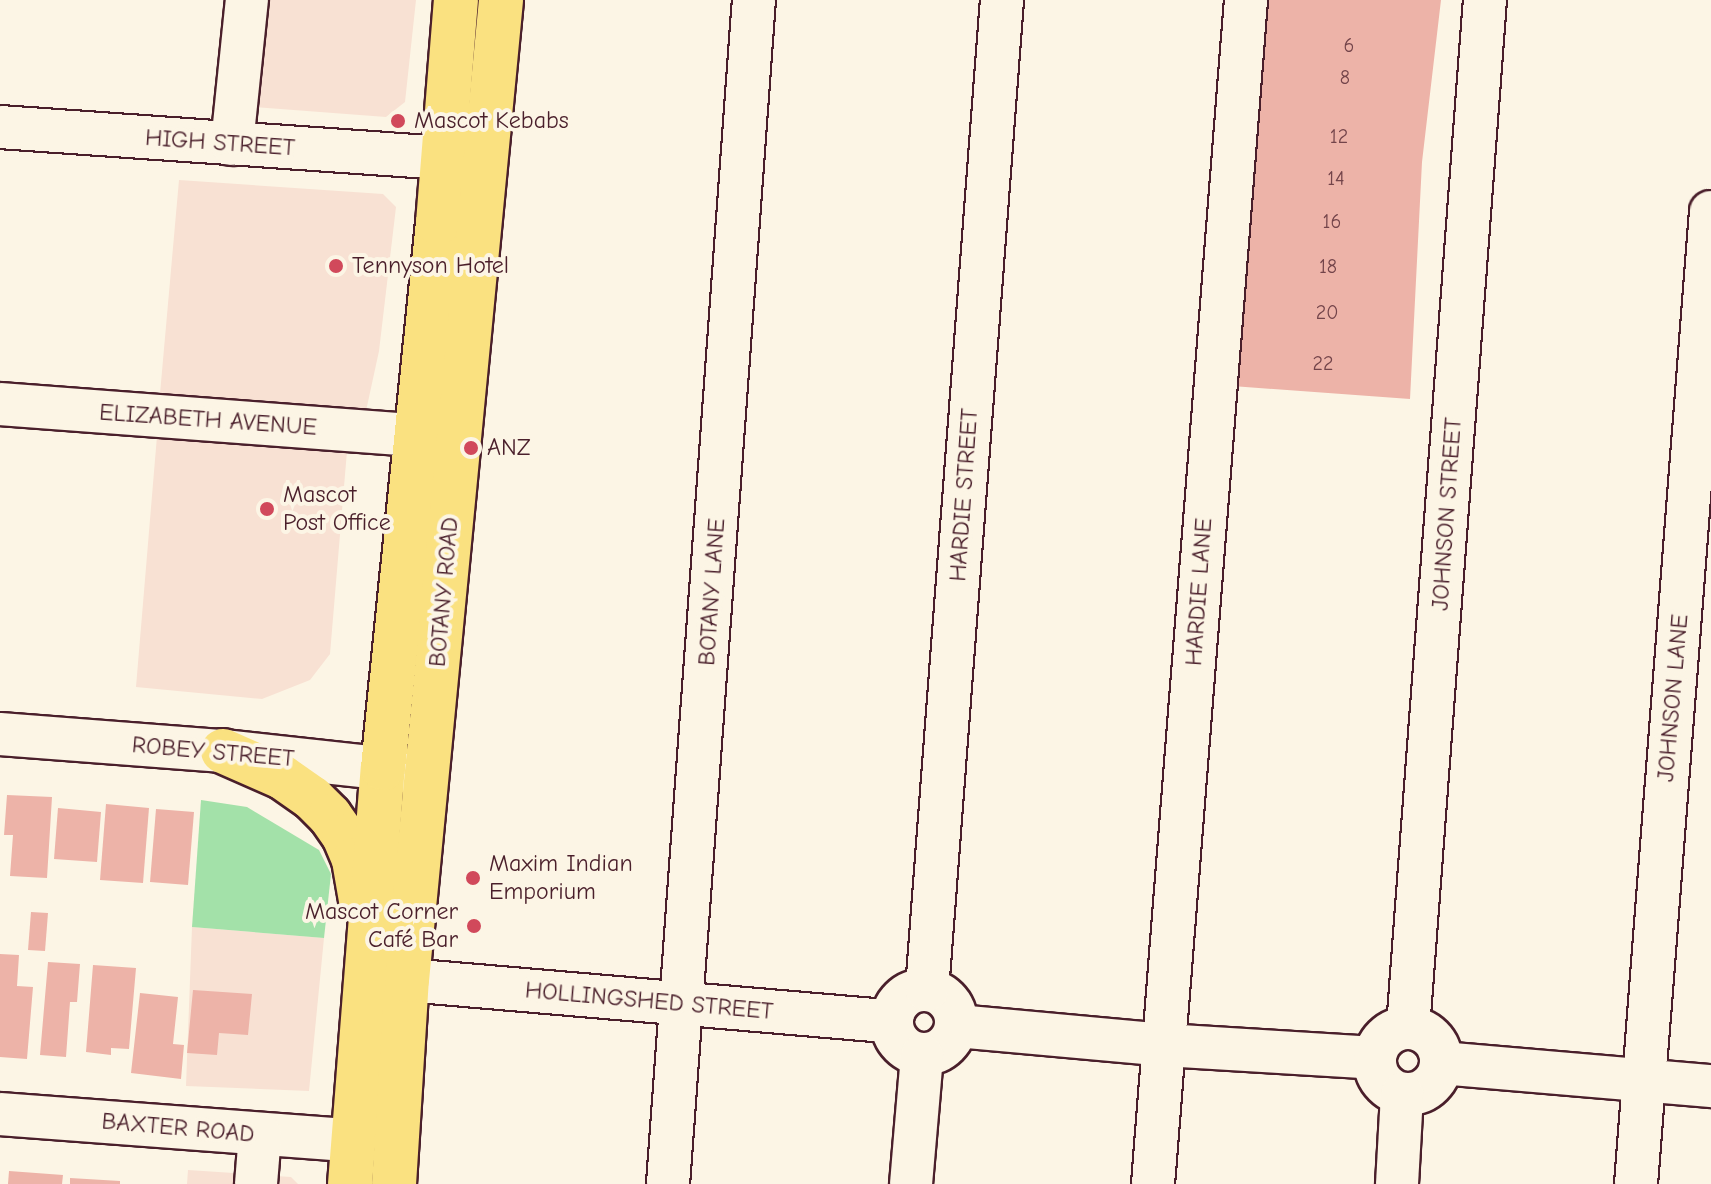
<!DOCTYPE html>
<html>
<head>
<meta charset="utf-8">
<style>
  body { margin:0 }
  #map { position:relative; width:1711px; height:1184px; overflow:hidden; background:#fcf5e5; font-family:"Comic Neue",sans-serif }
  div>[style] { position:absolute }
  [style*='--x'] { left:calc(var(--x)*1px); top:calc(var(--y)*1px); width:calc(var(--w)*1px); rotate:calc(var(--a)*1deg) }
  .built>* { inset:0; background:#f8e1d3 }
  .green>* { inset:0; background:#a3e1a9 }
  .building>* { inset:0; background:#edb3a8 }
  .roads { filter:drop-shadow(2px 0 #4a1f2b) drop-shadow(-2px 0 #4a1f2b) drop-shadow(0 2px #4a1f2b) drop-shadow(0 -2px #4a1f2b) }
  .minor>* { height:42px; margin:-21px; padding:0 21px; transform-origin:21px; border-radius:21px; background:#fcf5e5 }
  .minor>.ring { margin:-21px; padding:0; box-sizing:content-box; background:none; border:42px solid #fcf5e5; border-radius:50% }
  .major>* { height:44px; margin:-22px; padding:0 22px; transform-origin:22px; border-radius:22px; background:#fae180 }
  .dots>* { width:22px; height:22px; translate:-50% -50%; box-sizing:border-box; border:4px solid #fcf5e5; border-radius:50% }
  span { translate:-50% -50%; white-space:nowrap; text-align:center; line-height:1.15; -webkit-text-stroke:8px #fcf5e5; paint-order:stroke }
  .number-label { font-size:20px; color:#73444a }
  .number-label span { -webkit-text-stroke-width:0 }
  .poi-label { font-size:24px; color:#4a1f2b }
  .left { translate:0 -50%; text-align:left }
  .right { translate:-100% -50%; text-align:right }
  .street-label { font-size:24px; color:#4a1f2b }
</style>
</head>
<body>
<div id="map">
  <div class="built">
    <i style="clip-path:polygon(264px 0,416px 0,405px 102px,386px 117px,253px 107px)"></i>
    <i style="clip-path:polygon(179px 180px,383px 194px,396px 207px,379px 351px,366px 411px,159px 405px)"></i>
    <i style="clip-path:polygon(157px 436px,347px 451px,330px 654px,310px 680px,262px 699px,136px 687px)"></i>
    <i style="clip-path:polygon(192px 927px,324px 938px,309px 1091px,186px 1086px)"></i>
    <i style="clip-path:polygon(188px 1170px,291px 1177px,298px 1184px,187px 1184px)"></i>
  </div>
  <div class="green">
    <i style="clip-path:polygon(201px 800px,247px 807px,319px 850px,331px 874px,324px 938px,192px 927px)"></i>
  </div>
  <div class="building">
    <i style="clip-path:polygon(1265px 0,1441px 0,1422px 162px,1410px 399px,1232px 386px)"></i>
    <i style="clip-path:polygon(7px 795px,52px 797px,47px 878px,10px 876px,13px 835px,4px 835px)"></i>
    <i style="clip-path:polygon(106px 804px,149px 808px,143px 883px,100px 880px)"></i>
    <i style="clip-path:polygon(58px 808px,101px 812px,97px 862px,54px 859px)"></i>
    <i style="clip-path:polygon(156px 809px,194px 812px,188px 885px,150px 882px)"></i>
    <i style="clip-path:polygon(31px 912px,48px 913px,45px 951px,28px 950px)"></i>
    <i style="clip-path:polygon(0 954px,19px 955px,17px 986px,33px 987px,27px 1059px,0 1057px)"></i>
    <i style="clip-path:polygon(48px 962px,80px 964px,77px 1002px,70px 1002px,66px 1057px,40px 1055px)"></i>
    <i style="clip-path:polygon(93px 965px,136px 968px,129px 1049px,111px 1048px,111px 1055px,86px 1052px)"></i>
    <i style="clip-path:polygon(193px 990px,252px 994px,248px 1035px,219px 1033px,217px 1055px,187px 1053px)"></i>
    <i style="clip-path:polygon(140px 993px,178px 997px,173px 1044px,184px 1045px,181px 1079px,131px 1073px)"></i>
    <i style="clip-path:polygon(9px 1171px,63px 1175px,62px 1184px,8px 1184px)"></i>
    <i style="clip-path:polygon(70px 1178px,120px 1181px,120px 1184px,70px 1184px)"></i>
  </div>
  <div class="roads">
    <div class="minor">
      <i style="--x:0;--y:127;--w:441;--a:4"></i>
      <i style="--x:232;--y:144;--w:145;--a:-84.1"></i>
      <i style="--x:0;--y:404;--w:417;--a:4.3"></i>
      <i style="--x:0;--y:734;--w:224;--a:4.4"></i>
      <i style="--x:223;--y:751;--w:195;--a:6.2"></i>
      <i style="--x:407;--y:980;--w:487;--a:4.9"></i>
      <i class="ring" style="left:892px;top:990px;width:22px;height:22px"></i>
      <i style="--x:927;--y:990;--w:993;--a:-85.67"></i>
      <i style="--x:957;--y:1026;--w:208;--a:5.2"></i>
      <i style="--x:1164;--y:1045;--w:211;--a:3.5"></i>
      <i style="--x:1408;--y:1028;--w:1031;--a:-85.72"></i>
      <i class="ring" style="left:1375px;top:1028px;width:24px;height:24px"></i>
      <i style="--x:1441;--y:1063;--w:271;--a:4.9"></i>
      <i style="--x:0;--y:1114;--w:356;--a:4.3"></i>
      <i style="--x:256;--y:1184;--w:50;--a:-85.4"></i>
      <i style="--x:668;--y:1184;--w:1187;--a:-85.85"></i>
      <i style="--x:911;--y:1184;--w:129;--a:-85.1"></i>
      <i style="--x:1153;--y:1184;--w:1188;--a:-85.51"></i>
      <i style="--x:1397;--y:1184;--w:90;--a:-86.8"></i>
      <i style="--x:1636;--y:1184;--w:975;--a:-85.59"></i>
    </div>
    <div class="major">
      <i style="--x:223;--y:751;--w:64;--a:23.8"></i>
      <i style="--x:282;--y:777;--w:37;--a:35"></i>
      <i style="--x:312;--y:798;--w:25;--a:45"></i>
      <i style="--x:330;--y:816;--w:24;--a:55"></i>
      <i style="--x:344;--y:836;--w:26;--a:67"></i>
      <i style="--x:354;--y:860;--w:41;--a:80.1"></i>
      <i style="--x:350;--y:1184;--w:417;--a:-85.5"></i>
      <i style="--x:383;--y:768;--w:548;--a:-84.24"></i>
      <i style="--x:438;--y:223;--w:224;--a:-85.4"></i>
      <i style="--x:394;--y:1184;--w:204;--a:-86.4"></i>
      <i style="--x:407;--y:980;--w:984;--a:-84.52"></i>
    </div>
  </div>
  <div class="dots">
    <i style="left:398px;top:121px;background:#d1495b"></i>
    <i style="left:336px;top:266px;background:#d1495b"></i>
    <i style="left:471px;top:448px;background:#d1495b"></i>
    <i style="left:267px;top:509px;background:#d1495b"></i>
    <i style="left:473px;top:878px;background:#d1495b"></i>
    <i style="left:474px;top:926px;background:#d1495b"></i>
  </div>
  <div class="number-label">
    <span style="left:1349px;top:45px">6</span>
    <span style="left:1345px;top:77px">8</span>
    <span style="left:1339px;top:136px">12</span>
    <span style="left:1336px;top:178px">14</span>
    <span style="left:1332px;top:221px">16</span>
    <span style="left:1328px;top:266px">18</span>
    <span style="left:1327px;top:312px">20</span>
    <span style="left:1323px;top:363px">22</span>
  </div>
  <div class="poi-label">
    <span class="left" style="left:414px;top:121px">Mascot Kebabs</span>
    <span class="left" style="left:352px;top:266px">Tennyson Hotel</span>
    <span class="left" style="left:487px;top:448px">ANZ</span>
    <span class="left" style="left:283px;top:509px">Mascot<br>Post Office</span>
    <span class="left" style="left:489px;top:878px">Maxim Indian<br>Emporium</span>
    <span class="right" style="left:458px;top:926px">Mascot Corner<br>Café Bar</span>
  </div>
  <div class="street-label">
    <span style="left:220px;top:143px;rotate:4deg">HIGH STREET</span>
    <span style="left:208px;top:420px;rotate:4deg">ELIZABETH AVENUE</span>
    <span style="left:964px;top:495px;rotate:-86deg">HARDIE STREET</span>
    <span style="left:1447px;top:514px;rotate:-86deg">JOHNSON STREET</span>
    <span style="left:444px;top:592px;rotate:-85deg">BOTANY ROAD</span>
    <span style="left:712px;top:592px;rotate:-86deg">BOTANY LANE</span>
    <span style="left:1199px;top:592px;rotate:-86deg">HARDIE LANE</span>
    <span style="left:1673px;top:698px;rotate:-85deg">JOHNSON LANE</span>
    <span style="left:213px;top:752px;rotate:5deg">ROBEY STREET</span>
    <span style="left:649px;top:1001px;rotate:5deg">HOLLINGSHED STREET</span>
    <span style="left:178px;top:1128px;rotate:5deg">BAXTER ROAD</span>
  </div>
</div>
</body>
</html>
